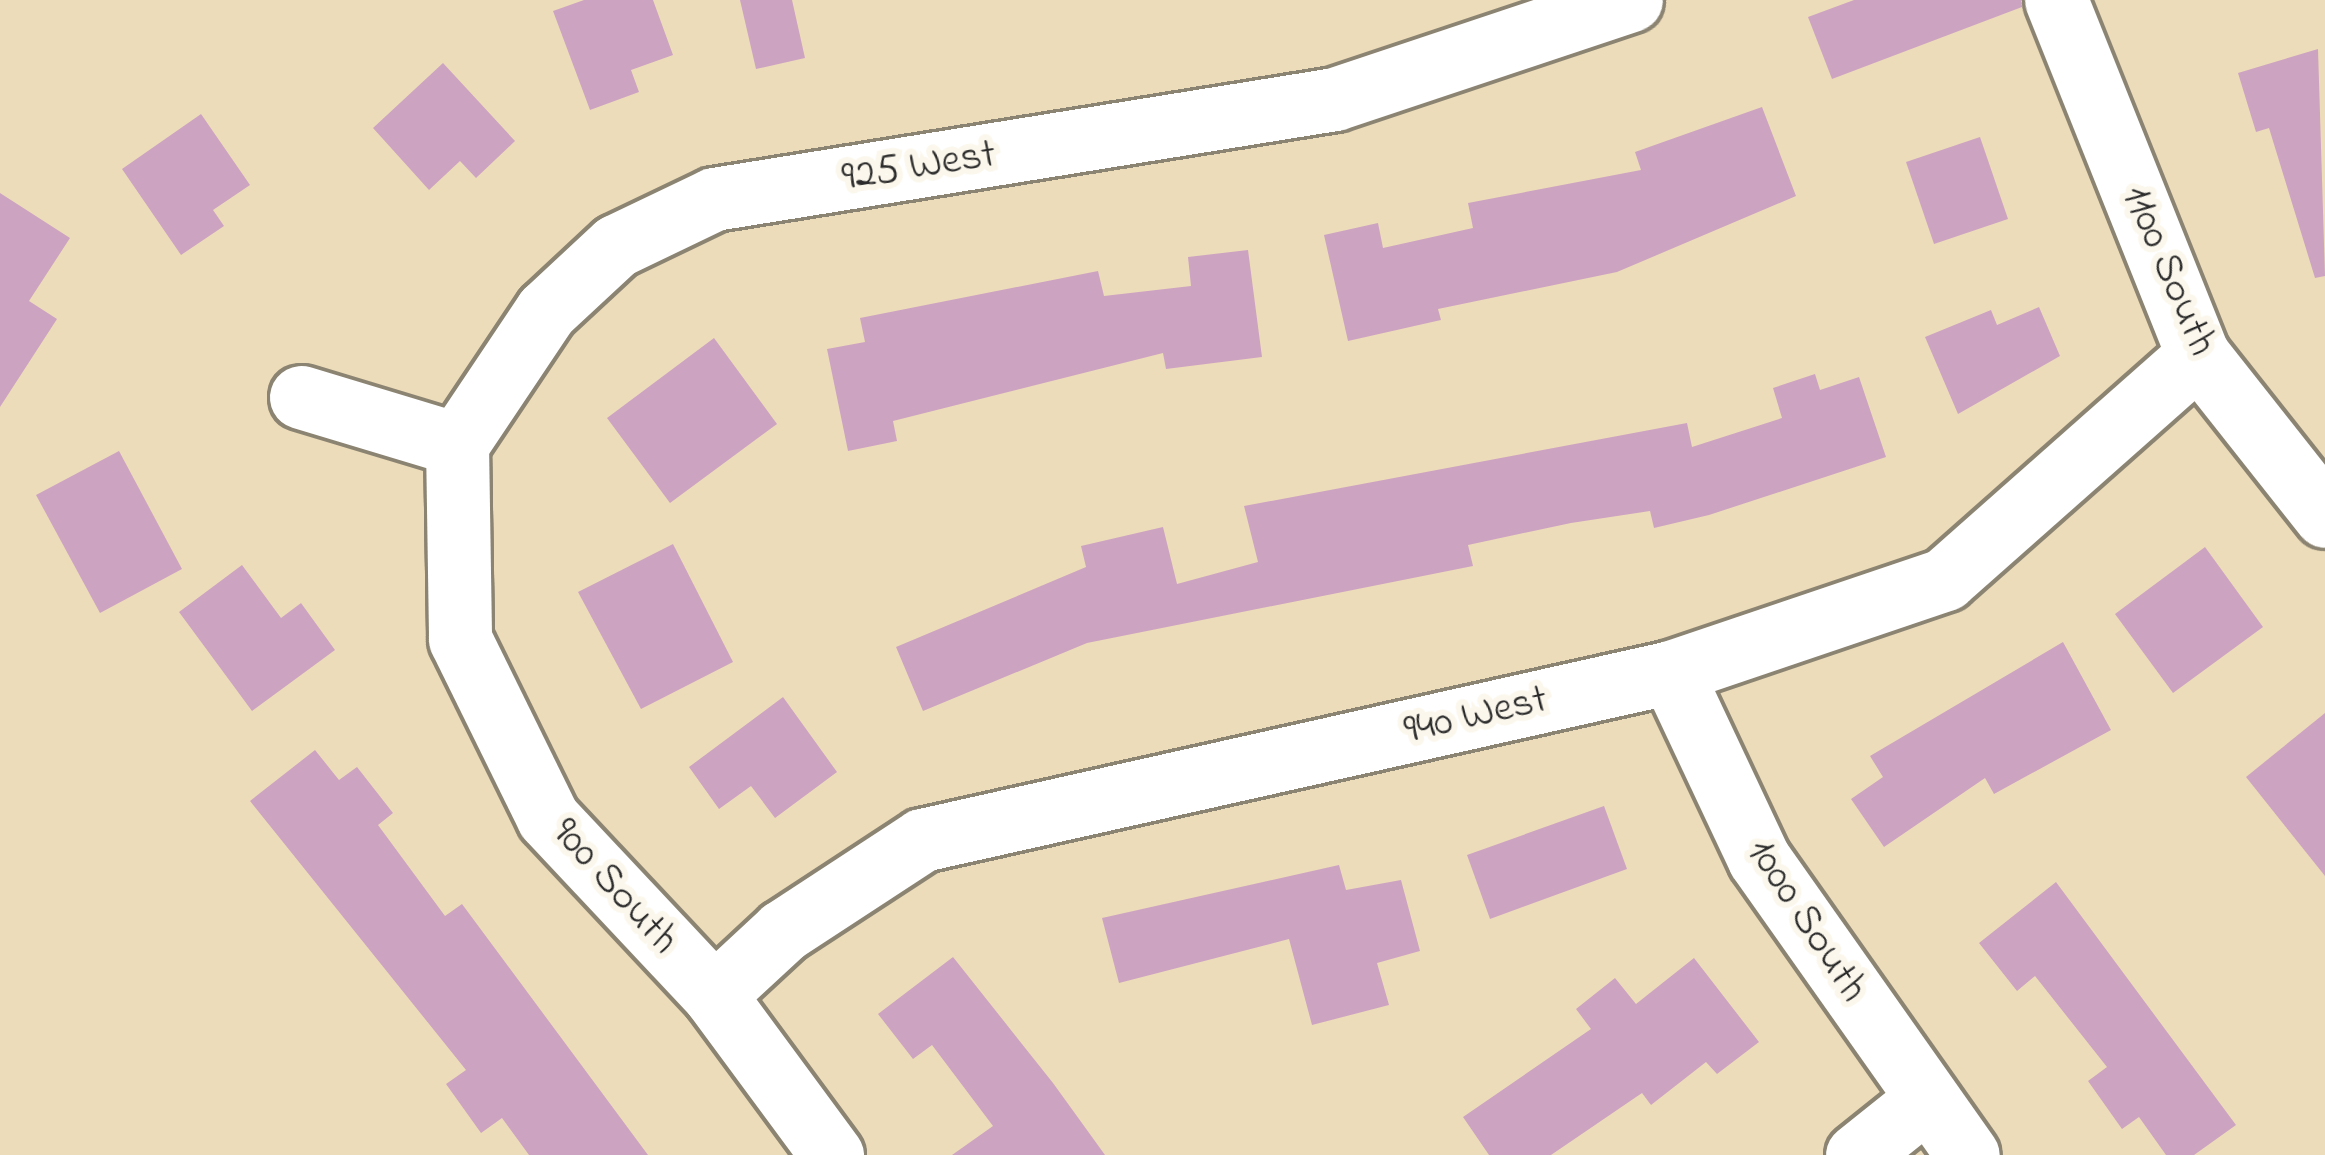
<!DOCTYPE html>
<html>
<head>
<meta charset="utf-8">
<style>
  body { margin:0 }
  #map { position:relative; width:2325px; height:1155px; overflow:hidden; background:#eddcb9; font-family:"Indie Flower",sans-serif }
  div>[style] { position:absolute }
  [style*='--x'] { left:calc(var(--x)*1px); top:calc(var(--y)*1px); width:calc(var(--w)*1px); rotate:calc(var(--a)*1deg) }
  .building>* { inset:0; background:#cda3c2 }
  .roads { filter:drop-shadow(3px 0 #8c8472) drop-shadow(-3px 0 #8c8472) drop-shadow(0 3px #8c8472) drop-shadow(0 -3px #8c8472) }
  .minor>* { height:63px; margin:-31.5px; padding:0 31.5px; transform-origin:31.5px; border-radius:31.5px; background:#fff }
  span { translate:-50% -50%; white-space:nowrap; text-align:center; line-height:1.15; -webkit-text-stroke:12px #fbf7ec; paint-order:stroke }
  .street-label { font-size:42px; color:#2b2b2b }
</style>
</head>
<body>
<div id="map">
  <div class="building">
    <i style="clip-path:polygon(584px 0,653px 0,673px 55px,631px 70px,639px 92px,590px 110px,553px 11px)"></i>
    <i style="clip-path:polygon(740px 0,792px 0,805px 58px,756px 69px)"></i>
    <i style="clip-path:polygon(1854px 0,2021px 0,2022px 7px,1832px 79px,1808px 17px)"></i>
    <i style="clip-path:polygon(2318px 49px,2325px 276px,2315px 278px,2269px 128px,2256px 132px,2238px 73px)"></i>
    <i style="clip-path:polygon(443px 63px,515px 141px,476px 178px,460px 161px,429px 190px,373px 128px)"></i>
    <i style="clip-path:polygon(1762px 107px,1796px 196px,1617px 272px,1438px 309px,1441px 320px,1348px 341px,1324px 235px,1378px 223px,1383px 248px,1473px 228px,1468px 203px,1641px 170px,1635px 152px)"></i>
    <i style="clip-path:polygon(201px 114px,250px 185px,213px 210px,224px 226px,181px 255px,122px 169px)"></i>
    <i style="clip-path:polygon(1980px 137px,2008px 219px,1934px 244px,1906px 162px)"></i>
    <i style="clip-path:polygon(0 193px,70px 238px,29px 301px,57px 319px,0 407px)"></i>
    <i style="clip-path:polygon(1248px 250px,1262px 357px,1166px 369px,1163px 353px,893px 421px,897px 441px,848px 451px,827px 349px,865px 342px,860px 318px,1098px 271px,1104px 296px,1191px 286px,1188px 257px)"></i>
    <i style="clip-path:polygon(2039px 307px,2060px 356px,1958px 414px,1925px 337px,1991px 310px,1997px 325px)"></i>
    <i style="clip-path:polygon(714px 338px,777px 424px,670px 503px,607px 418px)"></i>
    <i style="clip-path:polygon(1815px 374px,1820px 390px,1859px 377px,1886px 457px,1709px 515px,1654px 528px,1650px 511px,1571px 523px,1468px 545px,1473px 566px,1087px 643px,923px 711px,896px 647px,1086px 567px,1081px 546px,1163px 527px,1177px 584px,1258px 562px,1244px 506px,1687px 423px,1692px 447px,1782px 418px,1773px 388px)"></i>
    <i style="clip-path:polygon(119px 451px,182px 569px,100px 613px,36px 495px)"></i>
    <i style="clip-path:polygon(673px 544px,733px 662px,641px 709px,578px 592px)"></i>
    <i style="clip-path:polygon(2205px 547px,2263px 627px,2173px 693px,2115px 614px)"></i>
    <i style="clip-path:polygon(242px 565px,281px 618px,301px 603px,335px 650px,252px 711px,179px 612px)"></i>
    <i style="clip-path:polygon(2063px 642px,2111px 730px,1994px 794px,1985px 778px,1884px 847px,1851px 799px,1883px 777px,1870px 756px)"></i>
    <i style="clip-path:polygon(783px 697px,837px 772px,775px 818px,751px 786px,719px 809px,689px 767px)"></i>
    <i style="clip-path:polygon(2325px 713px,2325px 876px,2246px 777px)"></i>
    <i style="clip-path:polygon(315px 750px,339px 780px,357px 767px,393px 813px,378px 825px,445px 916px,462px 904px,648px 1155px,529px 1155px,502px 1118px,481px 1133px,446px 1084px,466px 1070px,250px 801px)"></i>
    <i style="clip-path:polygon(1604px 806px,1627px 869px,1490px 919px,1467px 855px)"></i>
    <i style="clip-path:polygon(1339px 865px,1346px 890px,1401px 880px,1420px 951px,1377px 963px,1389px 1005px,1312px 1025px,1289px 939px,1119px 983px,1102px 918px)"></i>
    <i style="clip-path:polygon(2056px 882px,2236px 1125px,2194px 1155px,2166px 1155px,2139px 1117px,2122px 1129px,2088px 1081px,2107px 1067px,2035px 976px,2017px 991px,1979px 943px)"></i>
    <i style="clip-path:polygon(953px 957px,1053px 1083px,1105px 1155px,952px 1155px,993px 1126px,932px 1045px,913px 1059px,878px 1014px)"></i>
    <i style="clip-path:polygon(1694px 958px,1759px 1042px,1717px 1074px,1706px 1062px,1651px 1105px,1642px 1093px,1551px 1155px,1489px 1155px,1463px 1117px,1591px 1029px,1576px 1009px,1615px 978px,1636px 1004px)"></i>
  </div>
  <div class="roads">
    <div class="minor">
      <i style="--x:2056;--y:0;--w:382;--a:68.2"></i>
      <i style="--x:2198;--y:355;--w:205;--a:51.7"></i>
      <i style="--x:301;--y:397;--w:163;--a:16.8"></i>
      <i style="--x:457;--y:444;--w:160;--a:-56.2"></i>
      <i style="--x:546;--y:311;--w:96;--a:-42.9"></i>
      <i style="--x:616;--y:246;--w:109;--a:-25.6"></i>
      <i style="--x:714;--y:199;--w:629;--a:-9.15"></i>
      <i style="--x:1335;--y:99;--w:312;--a:-18.5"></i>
      <i style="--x:457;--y:444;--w:195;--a:89.1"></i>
      <i style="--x:460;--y:639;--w:199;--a:63.8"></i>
      <i style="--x:548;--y:818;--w:243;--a:46.8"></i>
      <i style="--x:714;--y:995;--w:199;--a:53.6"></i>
      <i style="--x:1671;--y:672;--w:207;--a:64.8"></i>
      <i style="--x:1759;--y:859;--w:362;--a:54.8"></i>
      <i style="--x:714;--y:995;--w:94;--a:-42.8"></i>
      <i style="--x:783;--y:931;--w:166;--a:-33.2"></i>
      <i style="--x:922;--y:840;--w:768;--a:-12.64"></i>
      <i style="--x:1671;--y:672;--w:289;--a:-18.7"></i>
      <i style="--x:1945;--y:579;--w:338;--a:-41.5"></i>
      <i style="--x:1857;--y:1155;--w:90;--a:-38.7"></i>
    </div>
  </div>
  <div class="street-label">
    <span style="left:919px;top:167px;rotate:-9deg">925 West</span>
    <span style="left:2168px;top:271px;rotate:67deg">1100 South</span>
    <span style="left:1476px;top:716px;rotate:-13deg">940 West</span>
    <span style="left:614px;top:887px;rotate:48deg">900 South</span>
    <span style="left:1806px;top:921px;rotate:57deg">1000 South</span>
  </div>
</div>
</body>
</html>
